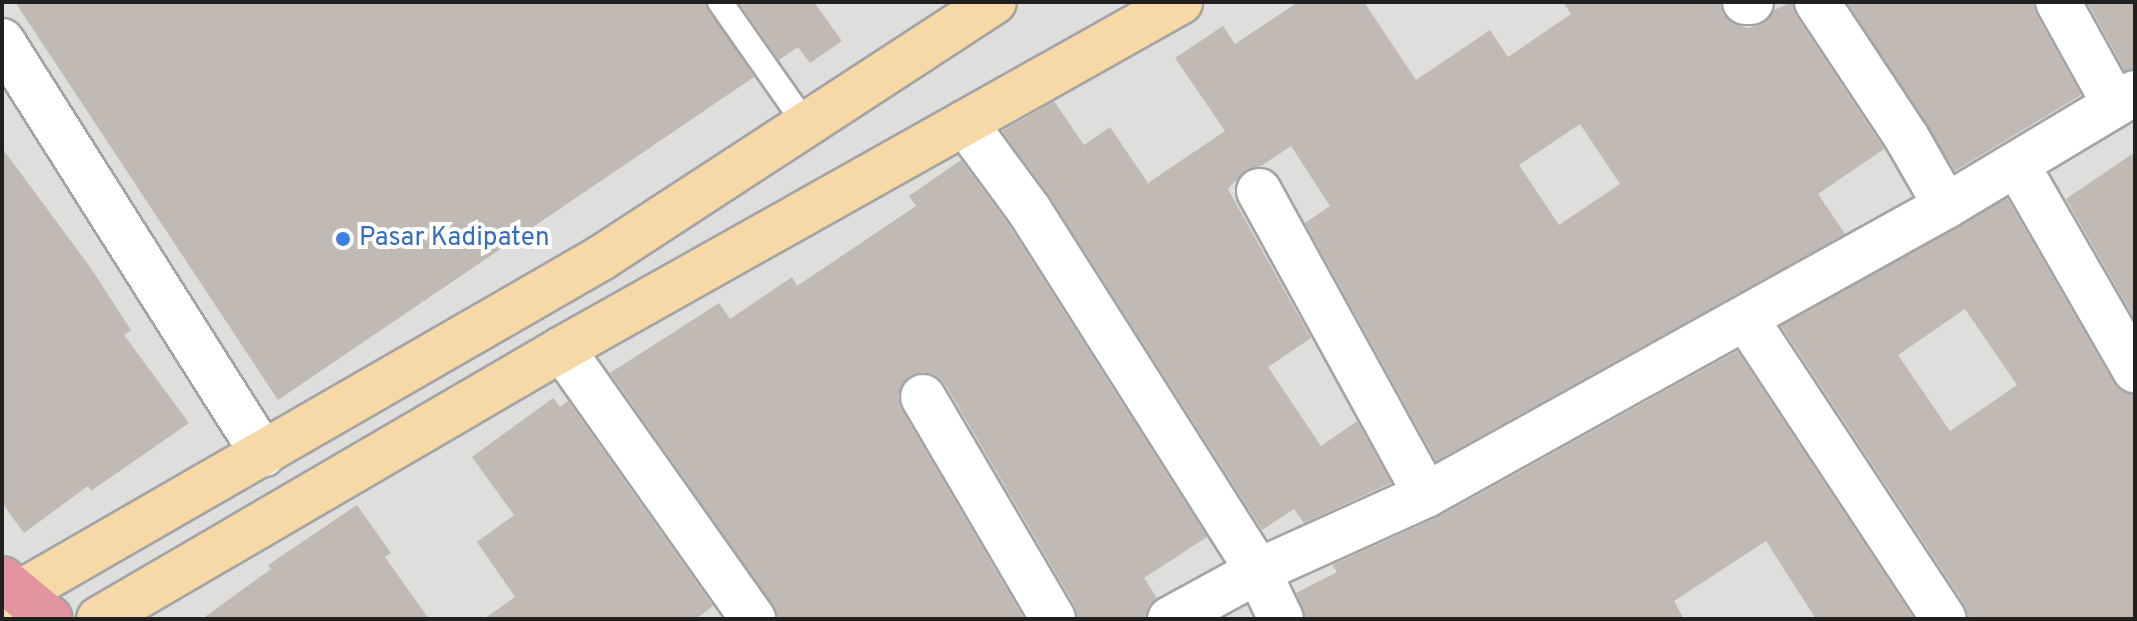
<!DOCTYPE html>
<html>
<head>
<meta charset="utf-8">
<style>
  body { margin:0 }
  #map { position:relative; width:2137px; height:621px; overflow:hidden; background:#f0eee8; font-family:Overpass,sans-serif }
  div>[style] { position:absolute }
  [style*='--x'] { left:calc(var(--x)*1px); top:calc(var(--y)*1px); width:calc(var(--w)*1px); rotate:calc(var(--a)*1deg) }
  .residential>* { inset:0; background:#dededd }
  .building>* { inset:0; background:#c1bab4 }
  .roads { filter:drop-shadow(2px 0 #a4a4a4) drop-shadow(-2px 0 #a4a4a4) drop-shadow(0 2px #a4a4a4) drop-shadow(0 -2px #a4a4a4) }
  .lane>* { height:24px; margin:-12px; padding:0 12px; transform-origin:12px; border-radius:12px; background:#fff }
  .street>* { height:44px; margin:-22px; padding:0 22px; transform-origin:22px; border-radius:22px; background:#fff }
  .primary>* { height:44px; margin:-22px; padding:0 22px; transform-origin:22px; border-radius:22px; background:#f6d9a7 }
  .highway>* { height:44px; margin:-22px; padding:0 22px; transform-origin:22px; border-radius:22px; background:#e2959e }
  .dots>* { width:22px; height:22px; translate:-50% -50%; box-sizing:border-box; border:4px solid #fff; border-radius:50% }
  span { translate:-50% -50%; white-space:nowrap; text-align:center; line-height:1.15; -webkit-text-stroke:8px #fff; paint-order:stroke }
  .shop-label { font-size:26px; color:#366cbe }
  .left { translate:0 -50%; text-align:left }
  .frame { position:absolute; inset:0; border:4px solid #202020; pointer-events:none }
</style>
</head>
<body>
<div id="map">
  <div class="residential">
    <i style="clip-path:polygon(2px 2px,2135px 2px,2135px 619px,2px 619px)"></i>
  </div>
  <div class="building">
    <i style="clip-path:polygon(15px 2px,705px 2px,754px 77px,278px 400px)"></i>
    <i style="clip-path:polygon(738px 2px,814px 2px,842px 41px,810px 63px,798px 47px,779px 60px)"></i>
    <i style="clip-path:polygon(evenodd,1298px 2px,1364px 2px,1416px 80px,1490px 30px,1508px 57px,1571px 14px,1563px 2px,1720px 2px,1723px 14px,1732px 23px,1747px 28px,1763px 24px,1774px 10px,1792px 2px,1796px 16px,1884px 149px,1818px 194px,1845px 234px,1436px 461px,1305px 223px,1330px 206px,1291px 146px,1261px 166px,1246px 170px,1228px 189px,1311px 338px,1268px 367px,1321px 446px,1357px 421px,1391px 483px,1304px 523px,1294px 509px,1262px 530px,1050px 197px,1002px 131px,1054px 101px,1084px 145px,1110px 127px,1148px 183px,1225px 131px,1175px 58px,1223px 26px,1235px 44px,1298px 2px,1580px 124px,1620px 184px,1559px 225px,1519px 165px,1580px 124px)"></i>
    <i style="clip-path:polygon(1847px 2px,2033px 2px,2036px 14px,2081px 95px,1955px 171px)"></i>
    <i style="clip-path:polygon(2087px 2px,2135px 2px,2135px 68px,2125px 71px)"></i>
    <i style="clip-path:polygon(2px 148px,90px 267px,131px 330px,124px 335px,189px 423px,91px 491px,88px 486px,24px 533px,2px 503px)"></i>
    <i style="clip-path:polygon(2135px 152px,2135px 320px,2066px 199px)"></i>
    <i style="clip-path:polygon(961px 160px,1008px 224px,1207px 537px,1144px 578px,1157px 598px,1148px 607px,1145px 619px,1078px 619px,1075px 606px,945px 384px,935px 375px,922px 372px,910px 376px,902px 384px,898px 396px,901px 409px,1024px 619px,778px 619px,773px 605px,610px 373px,719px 303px,730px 319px,792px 277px,797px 286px,916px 206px,909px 196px)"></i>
    <i style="clip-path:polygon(evenodd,2007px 198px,2113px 382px,2123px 392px,2135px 395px,2135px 619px,1969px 619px,1965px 605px,1781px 326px,2007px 198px,1965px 309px,2017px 385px,1950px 431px,1898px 355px,1965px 309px)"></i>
    <i style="clip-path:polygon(1737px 351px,1914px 619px,1816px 619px,1766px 541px,1674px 601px,1684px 619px,1306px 619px,1296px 593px,1337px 572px,1332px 565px,1438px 517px)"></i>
    <i style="clip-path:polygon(553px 398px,560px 407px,568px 401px,713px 606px,696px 619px,484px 619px,515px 597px,477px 542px,514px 515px,472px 457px)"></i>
    <i style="clip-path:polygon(357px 505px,391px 553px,385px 557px,429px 619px,202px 619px,271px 569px,268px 565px)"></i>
  </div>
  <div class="roads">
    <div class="lane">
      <i style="--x:720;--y:2;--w:150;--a:55"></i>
    </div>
    <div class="street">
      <i style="--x:1745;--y:2;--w:6;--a:0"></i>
      <i style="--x:1817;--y:2;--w:163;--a:56.5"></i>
      <i style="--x:1907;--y:138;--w:78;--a:60.2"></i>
      <i style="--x:2058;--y:2;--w:115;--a:61"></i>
      <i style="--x:2;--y:41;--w:489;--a:57.7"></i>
      <i style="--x:965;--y:123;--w:108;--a:53.7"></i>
      <i style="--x:1029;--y:210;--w:428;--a:57.6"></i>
      <i style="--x:1258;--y:571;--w:53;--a:64.4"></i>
      <i style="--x:2017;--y:165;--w:237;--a:60.1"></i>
      <i style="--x:1259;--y:191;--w:347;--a:61.2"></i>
      <i style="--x:1746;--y:319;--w:359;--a:56.6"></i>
      <i style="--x:562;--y:349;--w:331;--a:54.7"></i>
      <i style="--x:923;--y:397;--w:257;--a:59.6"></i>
      <i style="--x:1170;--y:619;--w:100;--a:-28.6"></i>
      <i style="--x:1258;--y:571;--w:184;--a:-24.3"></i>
      <i style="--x:1426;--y:495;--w:595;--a:-29.06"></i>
      <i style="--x:1946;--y:206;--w:220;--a:-30.9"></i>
    </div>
    <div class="primary">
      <i style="--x:2;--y:603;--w:691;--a:-29.94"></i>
      <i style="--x:601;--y:258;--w:469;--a:-33.1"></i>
      <i style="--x:99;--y:619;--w:536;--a:-30.25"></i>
      <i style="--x:562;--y:349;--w:709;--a:-29.31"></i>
    </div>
    <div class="highway">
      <i style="--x:2;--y:579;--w:62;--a:39.8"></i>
    </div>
  </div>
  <div class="dots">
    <i style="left:343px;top:239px;background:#3f7fe0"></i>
  </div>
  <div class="shop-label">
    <span class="left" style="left:359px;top:239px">Pasar Kadipaten</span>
  </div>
  <div class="frame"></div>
</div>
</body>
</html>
